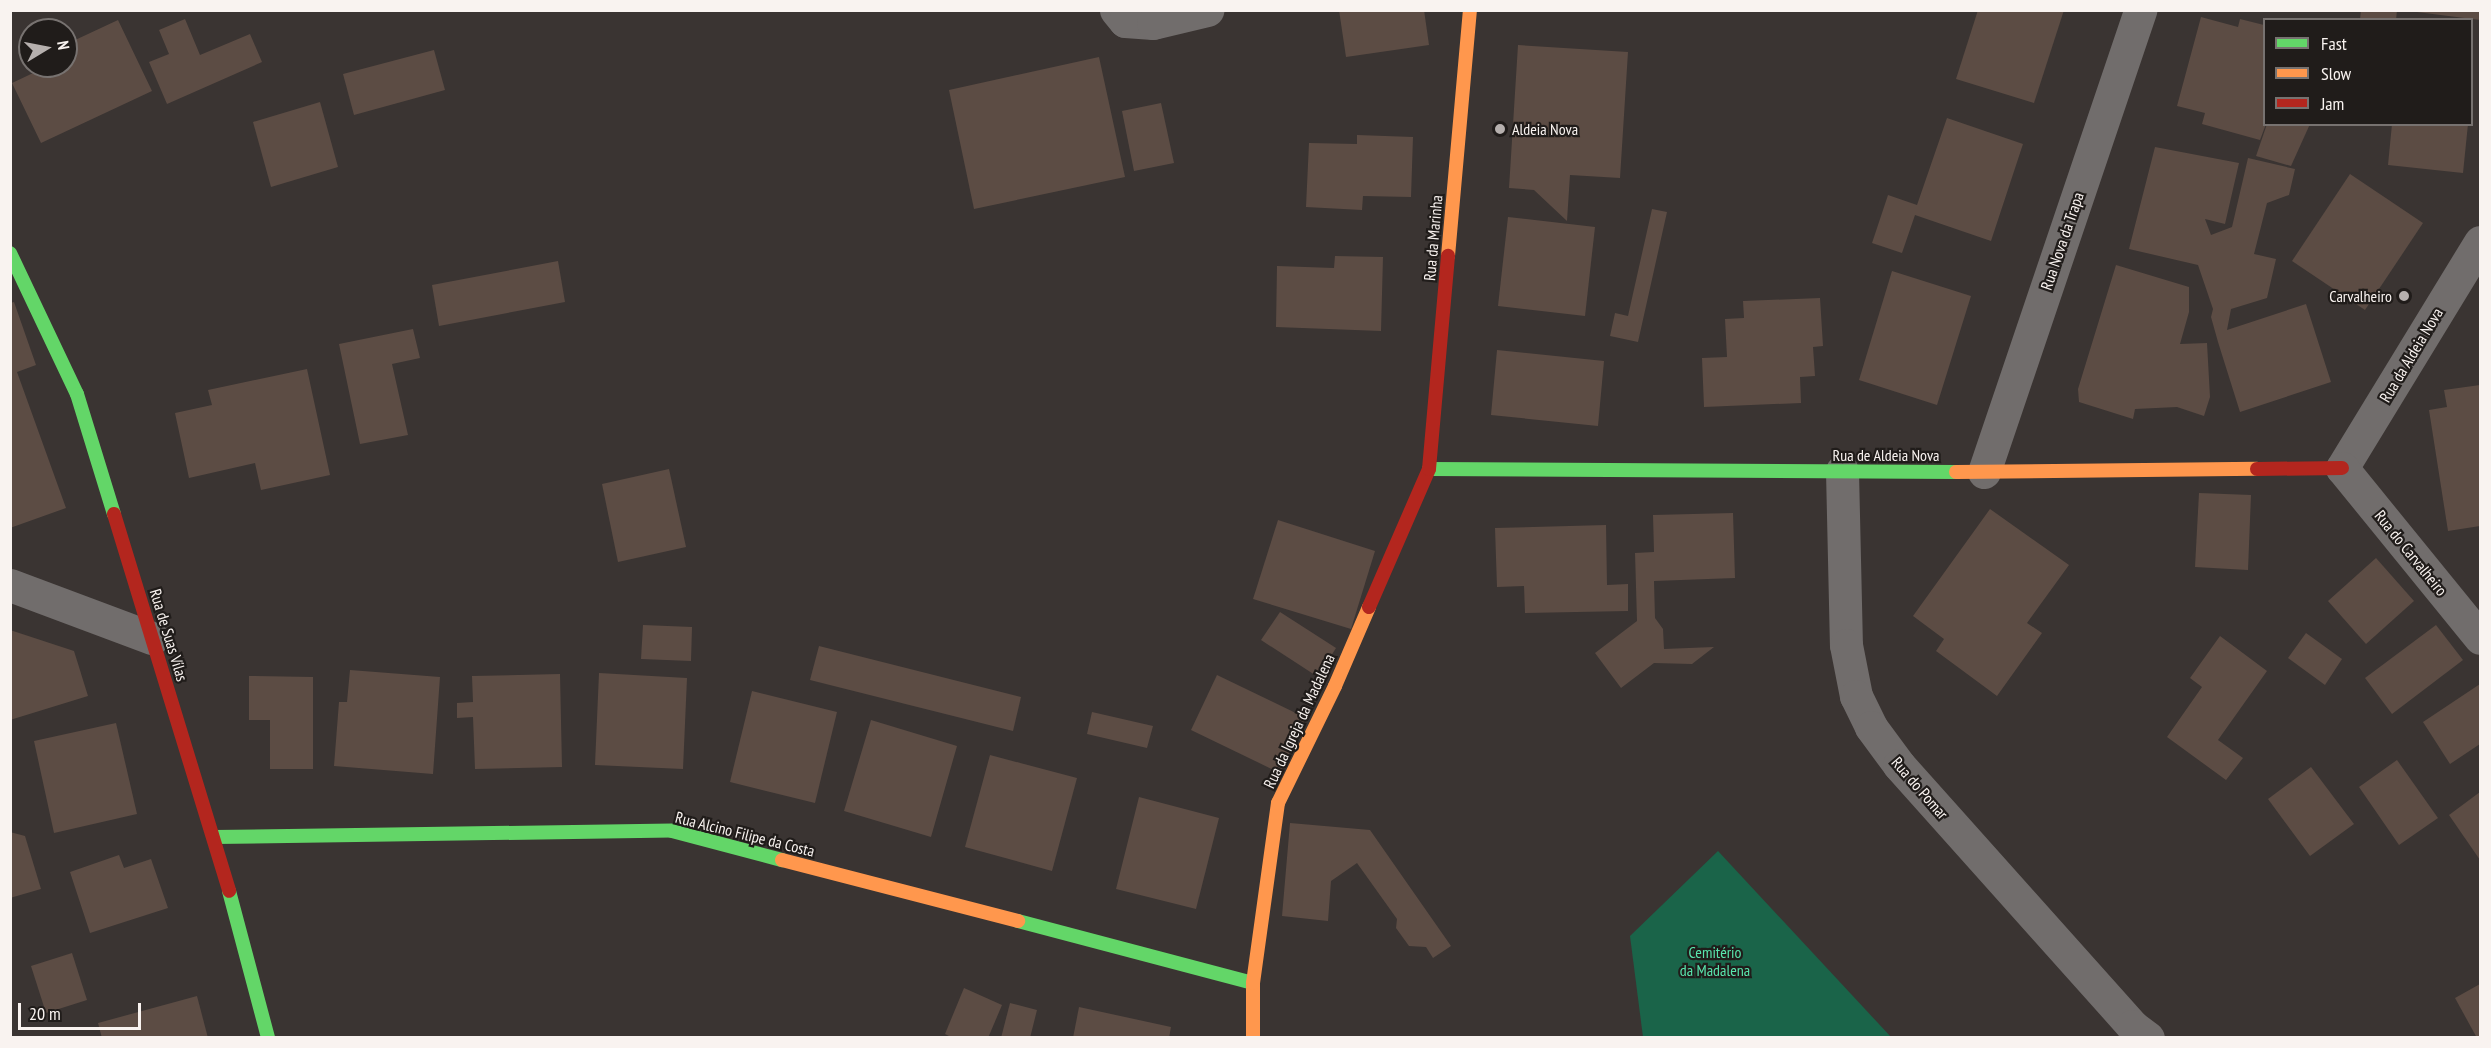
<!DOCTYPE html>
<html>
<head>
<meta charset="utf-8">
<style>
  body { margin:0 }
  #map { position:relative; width:2491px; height:1048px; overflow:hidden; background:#3a3432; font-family:"PT Sans Narrow",sans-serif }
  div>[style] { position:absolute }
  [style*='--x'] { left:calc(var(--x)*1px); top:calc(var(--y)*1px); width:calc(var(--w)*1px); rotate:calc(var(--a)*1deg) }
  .green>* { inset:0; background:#1a6449 }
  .building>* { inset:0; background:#5c4c44 }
  .street>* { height:33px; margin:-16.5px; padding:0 16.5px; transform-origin:16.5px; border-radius:16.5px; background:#716d6c }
  .fast>* { height:14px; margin:-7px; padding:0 7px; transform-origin:7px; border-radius:7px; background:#63d668 }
  .slow>* { height:14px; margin:-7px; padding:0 7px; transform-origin:7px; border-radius:7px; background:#ff974d }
  .jam>* { height:14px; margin:-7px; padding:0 7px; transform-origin:7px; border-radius:7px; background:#b3261e }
  .dots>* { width:16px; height:16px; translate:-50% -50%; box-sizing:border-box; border:3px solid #201c1a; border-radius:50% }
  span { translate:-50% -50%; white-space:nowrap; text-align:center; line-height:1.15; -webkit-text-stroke:4.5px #201c1a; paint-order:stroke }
  .poi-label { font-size:16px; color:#f9f3f0 }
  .left { translate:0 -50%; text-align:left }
  .right { translate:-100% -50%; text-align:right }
  .street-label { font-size:16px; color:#f9f3f0 }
  .park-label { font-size:16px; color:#58e5ad }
  .frame { position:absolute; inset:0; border:12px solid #f9f3f0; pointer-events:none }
  .legend { position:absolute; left:2263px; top:18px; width:210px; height:108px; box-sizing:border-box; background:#201c1a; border:2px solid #777270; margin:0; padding:8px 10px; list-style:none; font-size:18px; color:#f9f3f0 }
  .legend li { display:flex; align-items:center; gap:12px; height:30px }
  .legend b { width:30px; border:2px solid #777270 }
  .north { position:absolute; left:18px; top:18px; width:60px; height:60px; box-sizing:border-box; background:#201c1a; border:2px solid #777270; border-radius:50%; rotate:80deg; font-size:16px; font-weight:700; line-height:24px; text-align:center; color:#f9f3f0 }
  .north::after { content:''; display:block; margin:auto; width:21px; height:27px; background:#b6b0ae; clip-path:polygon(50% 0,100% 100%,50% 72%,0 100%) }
  .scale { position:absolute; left:18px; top:1003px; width:123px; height:27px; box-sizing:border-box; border:3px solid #f9f3f0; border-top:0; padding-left:8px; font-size:18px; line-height:21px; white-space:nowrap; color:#f9f3f0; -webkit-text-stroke:4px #201c1a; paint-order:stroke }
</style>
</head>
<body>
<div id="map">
  <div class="green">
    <i style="clip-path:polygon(1718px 851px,1891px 1037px,1643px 1037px,1630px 936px)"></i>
  </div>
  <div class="building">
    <i style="clip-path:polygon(1339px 10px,1424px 10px,1429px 45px,1346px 57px)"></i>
    <i style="clip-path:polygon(1978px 10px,2064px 10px,2034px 103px,1956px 79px)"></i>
    <i style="clip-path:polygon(2361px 10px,2397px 10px,2396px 20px,2360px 20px)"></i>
    <i style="clip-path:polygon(2417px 10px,2480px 10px,2480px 20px,2417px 12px)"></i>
    <i style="clip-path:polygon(2201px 17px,2238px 27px,2240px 19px,2264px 25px,2266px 124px,2260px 140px,2202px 124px,2205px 113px,2177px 106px)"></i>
    <i style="clip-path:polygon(185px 19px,200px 55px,250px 34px,262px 62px,167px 104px,149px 62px,169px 54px,159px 30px)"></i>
    <i style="clip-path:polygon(118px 20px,152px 91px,41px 143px,12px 83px,48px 66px,66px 66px,66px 57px,77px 52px,73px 41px)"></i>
    <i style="clip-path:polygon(1518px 45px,1628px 52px,1620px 178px,1570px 175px,1567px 221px,1534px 190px,1509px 188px)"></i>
    <i style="clip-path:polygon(434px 50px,445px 90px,354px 115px,343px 74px)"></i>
    <i style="clip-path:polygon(1099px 57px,1125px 177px,974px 209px,949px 90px)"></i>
    <i style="clip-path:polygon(320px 102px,338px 167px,271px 187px,253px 122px)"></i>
    <i style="clip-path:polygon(1161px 103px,1174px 163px,1134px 171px,1122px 111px)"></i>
    <i style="clip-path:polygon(1947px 118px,2023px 144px,1991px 241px,1915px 215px,1902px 253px,1872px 243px,1888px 195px,1917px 205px)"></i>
    <i style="clip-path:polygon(2267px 124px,2310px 124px,2291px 166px,2256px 156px)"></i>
    <i style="clip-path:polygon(2392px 124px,2468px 124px,2463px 173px,2388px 165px)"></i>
    <i style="clip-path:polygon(1357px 135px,1413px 137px,1411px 197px,1363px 196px,1362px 210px,1306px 207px,1309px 143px,1357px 144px)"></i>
    <i style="clip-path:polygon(2155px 147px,2239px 163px,2225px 224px,2205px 219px,2211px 235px,2232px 227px,2248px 158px,2295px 169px,2289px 195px,2267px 203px,2254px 254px,2276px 259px,2267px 298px,2231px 309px,2227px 330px,2306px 304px,2331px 382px,2240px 412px,2218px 342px,2211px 317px,2213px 309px,2198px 265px,2129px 249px)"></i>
    <i style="clip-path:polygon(2350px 174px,2423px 223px,2365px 310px,2292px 261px)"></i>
    <i style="clip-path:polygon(1652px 209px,1667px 212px,1638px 342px,1610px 336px,1615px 313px,1628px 316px)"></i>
    <i style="clip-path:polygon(1508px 217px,1595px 227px,1585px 316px,1498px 306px)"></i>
    <i style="clip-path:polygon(1335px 256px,1383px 257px,1381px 331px,1276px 327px,1277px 266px,1334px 268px)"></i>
    <i style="clip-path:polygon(558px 261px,565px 302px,439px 326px,432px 285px)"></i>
    <i style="clip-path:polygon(2116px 265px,2189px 287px,2189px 312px,2180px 344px,2207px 343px,2210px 397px,2204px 416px,2177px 407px,2135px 409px,2133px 419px,2079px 402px,2078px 389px)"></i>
    <i style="clip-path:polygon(1892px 271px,1971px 296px,1937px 405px,1859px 380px)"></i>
    <i style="clip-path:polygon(1820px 298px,1823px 346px,1813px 347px,1815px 376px,1800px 377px,1801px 403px,1704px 407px,1702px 358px,1727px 357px,1725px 319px,1744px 318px,1743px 301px)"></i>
    <i style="clip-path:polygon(14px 302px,36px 365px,17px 372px,66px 508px,10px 528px,10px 303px)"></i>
    <i style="clip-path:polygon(413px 329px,420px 358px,392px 364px,408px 435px,360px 444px,339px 344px)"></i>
    <i style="clip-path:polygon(1497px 350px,1604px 361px,1598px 426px,1491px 415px)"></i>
    <i style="clip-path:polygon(307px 369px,330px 475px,261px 490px,255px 463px,189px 478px,175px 413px,212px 405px,208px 390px)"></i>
    <i style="clip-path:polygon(2480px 385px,2480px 526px,2448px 531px,2429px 410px,2447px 407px,2444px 390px)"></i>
    <i style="clip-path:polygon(669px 469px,686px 547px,618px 562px,602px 484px)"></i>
    <i style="clip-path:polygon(2199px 493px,2251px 495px,2248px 570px,2195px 567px)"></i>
    <i style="clip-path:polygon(1990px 509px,2069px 565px,2027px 623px,2042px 633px,1997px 696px,1936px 651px,1944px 639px,1913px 616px)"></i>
    <i style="clip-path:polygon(1733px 513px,1735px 578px,1654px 581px,1655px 618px,1663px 629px,1664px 649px,1714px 647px,1692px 664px,1654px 663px,1621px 688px,1595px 653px,1637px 621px,1635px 553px,1654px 552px,1653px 515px)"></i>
    <i style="clip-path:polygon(1278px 520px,1375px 551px,1351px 629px,1253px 599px)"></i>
    <i style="clip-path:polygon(1606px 525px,1607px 585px,1628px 584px,1628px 611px,1525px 613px,1524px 586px,1497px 587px,1495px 528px)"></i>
    <i style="clip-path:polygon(2376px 558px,2414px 601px,2366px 644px,2328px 601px)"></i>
    <i style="clip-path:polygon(1280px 612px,1336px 648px,1318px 677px,1261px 640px)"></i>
    <i style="clip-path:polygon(643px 625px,692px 627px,691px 661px,641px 659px)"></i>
    <i style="clip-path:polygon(2436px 625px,2463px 660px,2392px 714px,2365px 678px)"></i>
    <i style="clip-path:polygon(10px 630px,74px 651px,88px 696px,10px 720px)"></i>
    <i style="clip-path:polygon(2306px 633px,2342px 659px,2325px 685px,2288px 658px)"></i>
    <i style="clip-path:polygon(2220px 636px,2267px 671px,2218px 740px,2243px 758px,2226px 780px,2167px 737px,2202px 687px,2190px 678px)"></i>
    <i style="clip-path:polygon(819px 646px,1021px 697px,1013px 731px,810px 680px)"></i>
    <i style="clip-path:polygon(350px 670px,440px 677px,433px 774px,334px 766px,339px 702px,347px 702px)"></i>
    <i style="clip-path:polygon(599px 673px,687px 678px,683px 769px,595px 765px)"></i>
    <i style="clip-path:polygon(560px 674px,562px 767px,475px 769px,473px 717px,457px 718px,457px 703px,473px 702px,472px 676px)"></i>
    <i style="clip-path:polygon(1217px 675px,1306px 718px,1280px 773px,1191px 730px)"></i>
    <i style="clip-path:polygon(249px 676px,313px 677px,313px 769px,270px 769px,270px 720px,249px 720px)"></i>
    <i style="clip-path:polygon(2480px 684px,2480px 744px,2450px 764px,2423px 722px)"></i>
    <i style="clip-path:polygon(752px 691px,837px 712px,815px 803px,730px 782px)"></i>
    <i style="clip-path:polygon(1092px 712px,1153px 726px,1147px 748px,1087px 734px)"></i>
    <i style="clip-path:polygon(871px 720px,957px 746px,931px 837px,844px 811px)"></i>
    <i style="clip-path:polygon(116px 723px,137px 814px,54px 833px,34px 741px)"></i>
    <i style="clip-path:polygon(990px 755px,1077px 778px,1052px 871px,965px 847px)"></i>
    <i style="clip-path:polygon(2397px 760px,2438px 818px,2399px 845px,2359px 787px)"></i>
    <i style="clip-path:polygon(2311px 767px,2354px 824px,2310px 856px,2268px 799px)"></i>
    <i style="clip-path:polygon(2480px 792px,2480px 860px,2449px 815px)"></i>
    <i style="clip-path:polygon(1139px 797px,1219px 818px,1196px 909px,1116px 889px)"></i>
    <i style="clip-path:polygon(1290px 823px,1370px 830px,1451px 946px,1433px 958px,1426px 947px,1409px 946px,1396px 928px,1397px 919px,1357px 863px,1331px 881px,1328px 921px,1282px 916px)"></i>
    <i style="clip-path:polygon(10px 832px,25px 836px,41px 889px,10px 898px)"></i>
    <i style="clip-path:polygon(119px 855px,124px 868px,151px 859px,168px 908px,90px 933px,70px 872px)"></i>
    <i style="clip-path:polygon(72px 953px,87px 1000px,46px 1013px,31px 966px)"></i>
    <i style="clip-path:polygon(2480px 984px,2480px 1038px,2477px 1038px,2455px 998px)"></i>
    <i style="clip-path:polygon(964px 988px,1002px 1005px,988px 1038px,953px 1038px,945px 1034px)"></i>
    <i style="clip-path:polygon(197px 996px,208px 1038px,102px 1038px,98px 1023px)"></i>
    <i style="clip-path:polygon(1010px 1003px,1037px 1010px,1030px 1038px,1001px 1038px)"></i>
    <i style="clip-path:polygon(1079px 1007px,1171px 1027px,1169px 1038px,1073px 1038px)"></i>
  </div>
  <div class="street">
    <i style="--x:1116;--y:10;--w:14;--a:51"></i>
    <i style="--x:1125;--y:21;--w:28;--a:4"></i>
    <i style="--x:1153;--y:23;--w:56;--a:-13.5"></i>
    <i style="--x:2480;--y:242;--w:265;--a:121.4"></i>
    <i style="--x:2342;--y:468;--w:219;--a:50.9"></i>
    <i style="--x:1842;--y:471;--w:174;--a:88.7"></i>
    <i style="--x:1846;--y:645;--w:52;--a:78.9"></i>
    <i style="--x:1856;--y:696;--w:34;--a:64"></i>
    <i style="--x:1871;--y:727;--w:47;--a:53.6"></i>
    <i style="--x:1899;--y:765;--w:350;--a:48.2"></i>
    <i style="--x:2132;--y:1026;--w:20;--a:37"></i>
    <i style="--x:1984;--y:472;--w:488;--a:-71.3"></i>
    <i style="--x:10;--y:585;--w:152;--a:20.5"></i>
  </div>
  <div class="fast">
    <i style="--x:10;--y:253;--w:156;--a:64.6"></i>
    <i style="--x:77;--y:394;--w:126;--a:72.9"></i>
    <i style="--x:1429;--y:469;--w:527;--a:0.33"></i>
    <i style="--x:214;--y:837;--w:458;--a:-0.8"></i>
    <i style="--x:672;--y:831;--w:114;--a:14.8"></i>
    <i style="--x:229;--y:891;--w:152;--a:75.1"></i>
    <i style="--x:1018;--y:921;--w:243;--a:14.8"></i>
  </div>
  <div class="slow">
    <i style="--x:1448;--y:256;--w:247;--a:-84.9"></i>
    <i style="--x:1956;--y:472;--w:301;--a:-0.6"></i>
    <i style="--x:782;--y:860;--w:244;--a:14.5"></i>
    <i style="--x:1253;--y:1038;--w:55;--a:-90"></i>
    <i style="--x:1253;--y:983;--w:182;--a:-82.1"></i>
    <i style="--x:1278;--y:803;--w:130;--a:-64"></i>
    <i style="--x:1335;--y:686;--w:86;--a:-66.7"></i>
  </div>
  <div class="jam">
    <i style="--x:2257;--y:469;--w:85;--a:-0.7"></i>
    <i style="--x:114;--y:514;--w:394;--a:73"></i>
    <i style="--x:1369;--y:607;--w:150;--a:-66.5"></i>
    <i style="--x:1429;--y:469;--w:214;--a:-84.9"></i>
  </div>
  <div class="dots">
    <i style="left:1500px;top:129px;background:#b6b0ae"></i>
    <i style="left:2404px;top:296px;background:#b6b0ae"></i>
  </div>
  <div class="poi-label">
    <span class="left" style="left:1512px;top:129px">Aldeia Nova</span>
    <span class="right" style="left:2392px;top:296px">Carvalheiro</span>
  </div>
  <div class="street-label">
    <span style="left:1433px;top:238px;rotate:-85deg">Rua da Marinha</span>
    <span style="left:2062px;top:241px;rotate:-71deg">Rua Nova da Trapa</span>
    <span style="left:2411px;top:355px;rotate:-59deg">Rua da Aldeia Nova</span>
    <span style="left:1886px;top:455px">Rua de Aldeia Nova</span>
    <span style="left:2411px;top:553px;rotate:51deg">Rua do Carvalheiro</span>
    <span style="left:169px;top:635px;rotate:73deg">Rua de Suas Vílas</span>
    <span style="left:1299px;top:721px;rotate:-65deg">Rua da Igreja da Madalena</span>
    <span style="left:1920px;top:788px;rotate:49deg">Rua do Pomar</span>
    <span style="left:745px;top:834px;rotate:14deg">Rua Alcino Filipe da Costa</span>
  </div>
  <div class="park-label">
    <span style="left:1715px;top:961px">Cemitério<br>da Madalena</span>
  </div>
  <div class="frame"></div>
  <ul class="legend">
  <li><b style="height:8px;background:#63d668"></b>Fast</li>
  <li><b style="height:8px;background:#ff974d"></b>Slow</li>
  <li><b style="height:8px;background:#b3261e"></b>Jam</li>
  </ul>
  <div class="north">N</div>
  <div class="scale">20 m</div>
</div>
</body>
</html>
